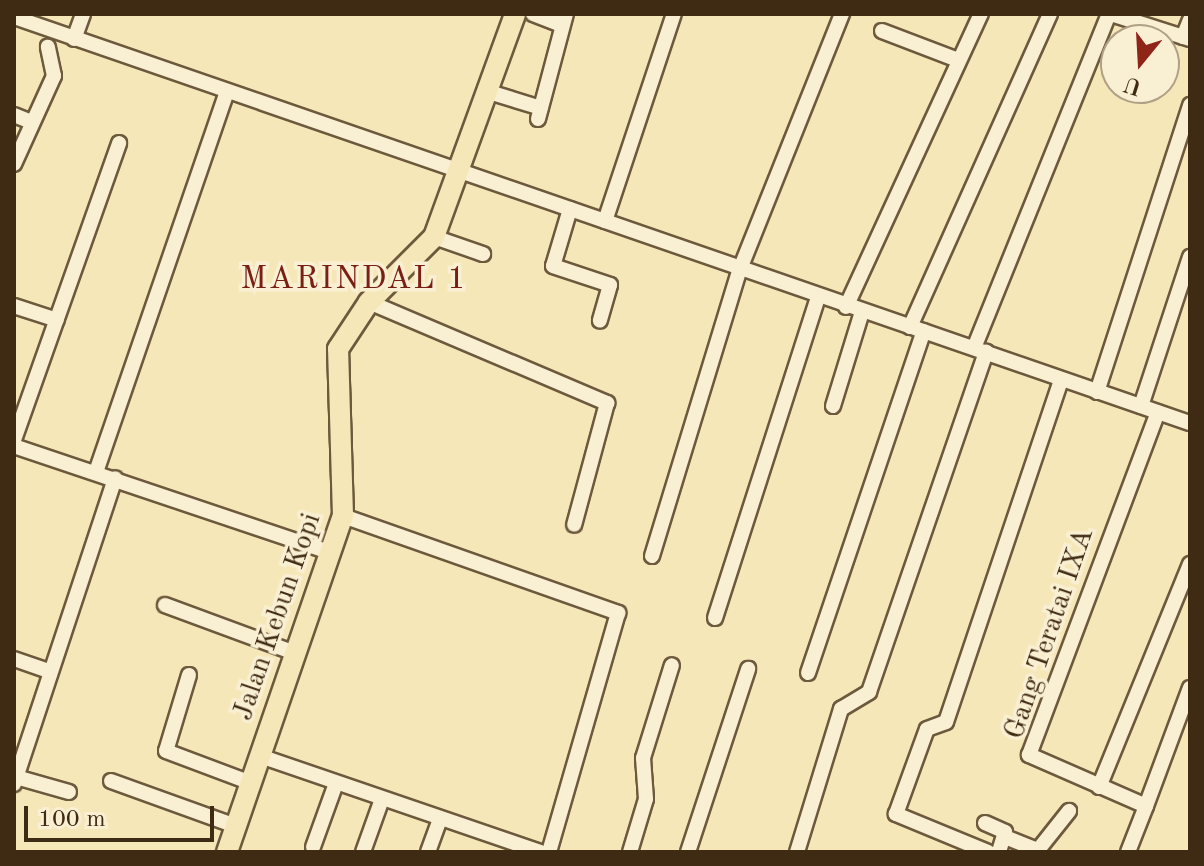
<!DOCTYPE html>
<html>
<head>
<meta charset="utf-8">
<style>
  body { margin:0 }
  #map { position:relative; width:1204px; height:866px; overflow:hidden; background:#f6e7b9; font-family:"Old Standard TT",serif }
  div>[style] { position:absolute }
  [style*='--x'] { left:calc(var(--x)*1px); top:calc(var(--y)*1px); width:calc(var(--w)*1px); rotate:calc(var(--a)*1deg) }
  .roads { filter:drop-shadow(2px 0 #6d593c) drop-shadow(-2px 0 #6d593c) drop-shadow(0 2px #6d593c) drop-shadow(0 -2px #6d593c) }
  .street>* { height:14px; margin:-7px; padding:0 7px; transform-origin:7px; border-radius:7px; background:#f9efd2 }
  .primary>* { height:20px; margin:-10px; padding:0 10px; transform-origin:10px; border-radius:10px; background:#f6e7b9 }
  span { translate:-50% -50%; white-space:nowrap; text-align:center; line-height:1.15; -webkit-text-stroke:7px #f9efd2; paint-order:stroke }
  .street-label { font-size:28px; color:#3f2a13 }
  .quarter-label { font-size:32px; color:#7a1f14; letter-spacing:2px }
  .frame { position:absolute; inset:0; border:16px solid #3f2a13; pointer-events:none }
  .north { position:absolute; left:1100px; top:24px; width:80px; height:80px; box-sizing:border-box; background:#f9efd2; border:2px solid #afa086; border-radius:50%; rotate:198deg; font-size:22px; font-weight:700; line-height:32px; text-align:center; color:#3f2a13 }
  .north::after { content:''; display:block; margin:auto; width:28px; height:36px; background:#8f2418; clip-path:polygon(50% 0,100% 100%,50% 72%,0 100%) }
  .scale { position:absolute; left:24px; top:806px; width:190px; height:36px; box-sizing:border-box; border:4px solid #3f2a13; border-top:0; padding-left:10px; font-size:24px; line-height:28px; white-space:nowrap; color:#3f2a13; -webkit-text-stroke:6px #f9efd2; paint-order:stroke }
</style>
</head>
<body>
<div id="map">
  <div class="roads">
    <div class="street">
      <i style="--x:533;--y:14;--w:31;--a:21"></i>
      <i style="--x:1111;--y:14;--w:83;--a:17.6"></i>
      <i style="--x:14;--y:17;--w:1244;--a:19.05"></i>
      <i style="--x:882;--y:31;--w:81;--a:20.9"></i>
      <i style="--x:1183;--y:37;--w:18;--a:-68"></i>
      <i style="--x:74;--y:39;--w:27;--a:-70"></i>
      <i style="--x:489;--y:92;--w:54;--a:17.1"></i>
      <i style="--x:14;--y:115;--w:16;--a:22"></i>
      <i style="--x:538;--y:119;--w:109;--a:-75.1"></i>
      <i style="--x:14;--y:164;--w:97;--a:-65.6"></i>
      <i style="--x:54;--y:76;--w:30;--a:-102"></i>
      <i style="--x:570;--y:209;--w:59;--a:106.6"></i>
      <i style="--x:553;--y:266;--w:60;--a:18.4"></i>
      <i style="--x:610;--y:285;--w:37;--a:106"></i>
      <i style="--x:605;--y:221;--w:218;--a:-71.6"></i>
      <i style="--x:434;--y:237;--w:52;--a:19.1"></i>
      <i style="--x:369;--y:302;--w:259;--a:23"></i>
      <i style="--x:607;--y:403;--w:126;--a:105.1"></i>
      <i style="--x:14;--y:306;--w:45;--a:18"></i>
      <i style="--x:846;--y:307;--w:323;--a:-65.3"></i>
      <i style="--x:910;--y:327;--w:343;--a:-65.9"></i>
      <i style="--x:974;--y:348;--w:360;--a:-68"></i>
      <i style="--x:1097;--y:392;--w:302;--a:-72"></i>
      <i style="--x:833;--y:406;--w:98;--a:-72.9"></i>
      <i style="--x:1141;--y:406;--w:157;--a:-71.8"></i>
      <i style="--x:14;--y:440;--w:315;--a:-70.5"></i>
      <i style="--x:14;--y:446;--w:332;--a:18.6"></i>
      <i style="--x:96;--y:472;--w:402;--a:-71"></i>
      <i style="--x:343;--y:516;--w:292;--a:19.4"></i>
      <i style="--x:618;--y:613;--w:249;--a:106.1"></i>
      <i style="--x:652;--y:556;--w:300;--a:-73"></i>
      <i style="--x:740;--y:269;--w:275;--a:-68.2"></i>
      <i style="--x:165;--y:605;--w:139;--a:20.3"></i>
      <i style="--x:715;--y:618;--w:336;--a:-72.2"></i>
      <i style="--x:14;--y:659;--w:34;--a:19"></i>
      <i style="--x:808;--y:673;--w:361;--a:-71.3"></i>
      <i style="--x:189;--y:675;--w:79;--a:106.8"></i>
      <i style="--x:166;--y:751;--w:91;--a:20.6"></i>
      <i style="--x:260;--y:756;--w:296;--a:18.9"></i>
      <i style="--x:16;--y:777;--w:55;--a:15.8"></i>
      <i style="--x:111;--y:781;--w:133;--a:19.8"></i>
      <i style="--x:14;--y:784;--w:322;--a:-71.7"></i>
      <i style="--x:1099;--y:787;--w:241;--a:-67.8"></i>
      <i style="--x:1146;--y:806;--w:126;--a:-69.6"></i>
      <i style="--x:985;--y:823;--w:22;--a:24"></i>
      <i style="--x:1005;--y:832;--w:21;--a:107"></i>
      <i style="--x:1005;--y:837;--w:35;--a:22"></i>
      <i style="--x:1038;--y:850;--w:50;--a:-51.5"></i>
      <i style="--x:313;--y:847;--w:68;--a:-70.2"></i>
      <i style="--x:363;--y:852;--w:56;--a:-70.3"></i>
      <i style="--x:428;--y:852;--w:35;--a:-70"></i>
      <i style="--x:630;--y:852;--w:55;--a:-73.2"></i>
      <i style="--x:646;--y:799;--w:41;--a:-94.2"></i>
      <i style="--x:643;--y:758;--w:97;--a:-72.7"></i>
      <i style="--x:688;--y:852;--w:193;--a:-71.8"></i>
      <i style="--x:797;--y:852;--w:150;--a:-72.9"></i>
      <i style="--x:841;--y:709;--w:33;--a:-31"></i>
      <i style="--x:869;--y:692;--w:360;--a:-71"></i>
      <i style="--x:988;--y:852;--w:100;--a:-157.6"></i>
      <i style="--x:896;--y:814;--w:90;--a:-70"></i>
      <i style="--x:927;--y:729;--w:20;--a:-20"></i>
      <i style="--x:946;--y:722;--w:361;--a:-71.4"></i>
      <i style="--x:1128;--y:852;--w:49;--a:-68.6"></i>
      <i style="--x:1146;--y:806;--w:128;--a:-156.4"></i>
      <i style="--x:1029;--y:755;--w:366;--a:-69.4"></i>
    </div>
    <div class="primary">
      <i style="--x:227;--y:852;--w:355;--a:-71"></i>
      <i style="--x:343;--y:516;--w:167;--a:-91.7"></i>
      <i style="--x:338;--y:349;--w:56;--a:-56.6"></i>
      <i style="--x:369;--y:302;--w:92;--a:-45"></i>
      <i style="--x:434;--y:237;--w:237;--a:-70"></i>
    </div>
  </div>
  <div class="street-label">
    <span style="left:278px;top:617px;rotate:-71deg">Jalan Kebun Kopi</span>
    <span style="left:1050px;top:634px;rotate:-71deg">Gang Teratai IXA</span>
  </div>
  <div class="quarter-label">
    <span style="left:354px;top:280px">MARINDAL 1</span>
  </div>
  <div class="frame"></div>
  <div class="north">U</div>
  <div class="scale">100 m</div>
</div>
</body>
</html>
